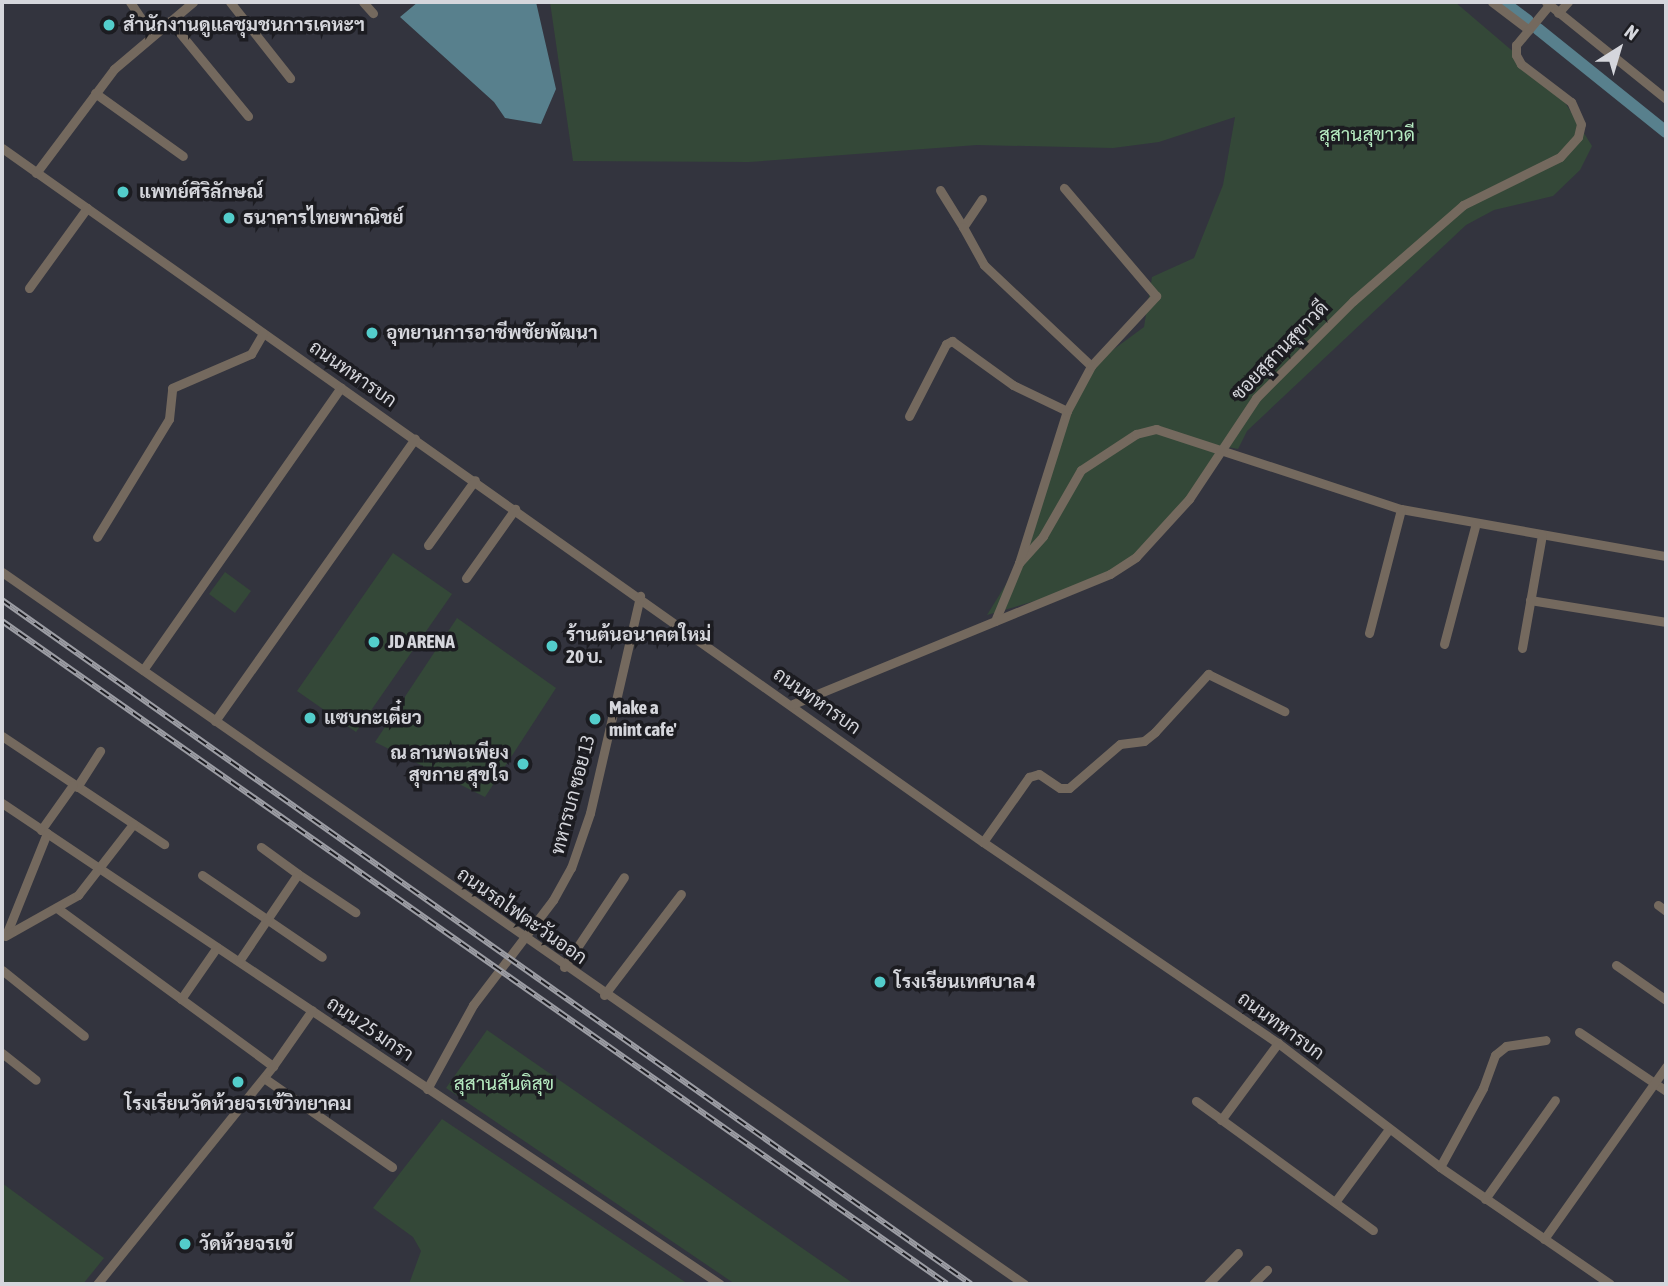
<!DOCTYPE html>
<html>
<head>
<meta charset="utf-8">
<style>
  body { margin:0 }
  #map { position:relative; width:1668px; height:1286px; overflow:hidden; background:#33343e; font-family:"Asap Condensed",Sarabun,sans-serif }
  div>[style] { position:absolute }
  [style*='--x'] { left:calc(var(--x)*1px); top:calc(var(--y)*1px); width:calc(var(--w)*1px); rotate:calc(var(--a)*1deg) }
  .green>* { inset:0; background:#344838 }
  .water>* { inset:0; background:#58808d }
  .canal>* { height:12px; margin:-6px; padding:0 6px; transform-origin:6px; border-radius:6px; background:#58808d }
  .minor>* { height:9px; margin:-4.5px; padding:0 4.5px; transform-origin:4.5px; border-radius:4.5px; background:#74695e }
  .rail>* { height:6px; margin-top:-3px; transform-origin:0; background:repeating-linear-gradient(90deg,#1c1c21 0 10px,#9c9da4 0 20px); box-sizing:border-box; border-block:2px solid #9c9da4 }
  .dots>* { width:19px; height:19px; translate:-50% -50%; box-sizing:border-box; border:4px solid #1c1c21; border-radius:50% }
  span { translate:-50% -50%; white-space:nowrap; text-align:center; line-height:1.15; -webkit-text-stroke:7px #1c1c21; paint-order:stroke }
  .poi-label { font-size:19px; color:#d5d6dc; font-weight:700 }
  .left { translate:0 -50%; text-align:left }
  .right { translate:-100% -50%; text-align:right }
  .park-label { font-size:19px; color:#b6ebc1 }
  .street-label { font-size:19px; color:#d5d6dc }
  .frame { position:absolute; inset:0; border:4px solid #d5d6dc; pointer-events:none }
  .north { position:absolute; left:1584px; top:14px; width:70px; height:70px; -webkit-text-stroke:5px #1c1c21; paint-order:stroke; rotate:37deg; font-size:19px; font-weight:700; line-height:28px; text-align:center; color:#d5d6dc }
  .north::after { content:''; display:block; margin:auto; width:24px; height:32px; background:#d5d6dc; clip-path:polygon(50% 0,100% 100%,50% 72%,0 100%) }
</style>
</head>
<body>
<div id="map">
  <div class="green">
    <i style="clip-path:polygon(550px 2px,1455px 2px,1556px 88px,1592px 146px,1580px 170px,1553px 196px,1494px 210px,1466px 225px,1247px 431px,1238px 449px,1223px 446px,1171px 521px,1136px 557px,1072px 590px,987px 615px,1019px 563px,1063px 429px,1091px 366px,1144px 327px,1152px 277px,1194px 258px,1223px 185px,1235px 117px,1159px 142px,1113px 148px,977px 145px,749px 162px,573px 161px)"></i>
    <i style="clip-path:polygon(393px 553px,452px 594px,356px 732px,297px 691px)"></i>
    <i style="clip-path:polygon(225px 572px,251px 591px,235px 613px,209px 594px)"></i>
    <i style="clip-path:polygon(457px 618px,556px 688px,485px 797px,375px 742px)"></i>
    <i style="clip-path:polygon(487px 1030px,854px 1284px,735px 1284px,446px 1088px)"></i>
    <i style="clip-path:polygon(442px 1119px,688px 1284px,409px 1284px,421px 1251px,413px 1237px,373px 1208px)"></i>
    <i style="clip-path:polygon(2px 1183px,104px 1258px,83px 1284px,2px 1284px)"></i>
  </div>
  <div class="water">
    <i style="clip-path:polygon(418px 2px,536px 2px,556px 89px,541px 124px,505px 118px,494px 102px,400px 17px)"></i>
  </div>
  <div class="canal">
    <i style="--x:1503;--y:2;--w:31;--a:37"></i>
    <i style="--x:1538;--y:29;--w:164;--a:38.8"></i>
  </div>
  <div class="minor">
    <i style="--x:130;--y:2;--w:40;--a:56"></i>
    <i style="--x:230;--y:2;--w:97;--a:51.7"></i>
    <i style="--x:363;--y:2;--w:15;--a:48"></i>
    <i style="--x:1492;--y:2;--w:46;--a:37.1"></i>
    <i style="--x:1546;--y:2;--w:154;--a:38.9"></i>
    <i style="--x:1558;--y:13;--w:15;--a:-48"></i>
    <i style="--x:170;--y:21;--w:123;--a:50.6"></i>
    <i style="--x:95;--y:93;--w:108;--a:35.6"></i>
    <i style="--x:2;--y:148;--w:1202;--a:35.28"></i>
    <i style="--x:983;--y:842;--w:357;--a:34.3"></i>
    <i style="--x:1278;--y:1043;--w:204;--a:37.4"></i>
    <i style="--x:1440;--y:1167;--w:206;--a:34.5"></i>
    <i style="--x:36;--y:173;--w:130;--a:-53.1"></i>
    <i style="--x:114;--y:69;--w:104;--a:-40.3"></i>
    <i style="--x:940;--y:190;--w:44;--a:58.1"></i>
    <i style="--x:982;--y:199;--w:34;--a:124"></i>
    <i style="--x:963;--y:227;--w:43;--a:61.1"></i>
    <i style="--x:984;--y:265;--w:147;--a:43.3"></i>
    <i style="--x:29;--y:288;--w:99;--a:-54.1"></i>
    <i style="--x:909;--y:416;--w:81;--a:-62.8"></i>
    <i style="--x:946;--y:344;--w:7;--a:-27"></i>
    <i style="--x:952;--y:341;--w:75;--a:35.8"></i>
    <i style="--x:1013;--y:385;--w:60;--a:25.7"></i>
    <i style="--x:97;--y:537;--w:138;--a:-58.6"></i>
    <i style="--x:169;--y:419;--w:31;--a:-84"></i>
    <i style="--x:172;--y:388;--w:86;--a:-23.3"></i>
    <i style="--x:251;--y:354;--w:24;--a:-60"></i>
    <i style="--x:428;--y:545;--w:80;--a:-54.1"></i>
    <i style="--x:1019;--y:563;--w:36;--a:-48"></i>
    <i style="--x:1043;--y:536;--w:76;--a:-60.1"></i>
    <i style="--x:1081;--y:470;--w:66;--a:-33.2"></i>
    <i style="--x:1136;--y:434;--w:21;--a:-14"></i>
    <i style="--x:1156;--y:429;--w:258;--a:18.1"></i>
    <i style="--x:1401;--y:509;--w:269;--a:10.1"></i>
    <i style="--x:2;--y:572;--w:1246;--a:34.86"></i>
    <i style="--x:466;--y:578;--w:85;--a:-54.6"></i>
    <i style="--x:1530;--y:600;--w:138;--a:9.2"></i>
    <i style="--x:995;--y:621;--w:63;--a:-67.5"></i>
    <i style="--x:1019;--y:563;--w:159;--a:-72.5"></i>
    <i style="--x:1067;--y:411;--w:51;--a:-61.9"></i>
    <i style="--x:1091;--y:366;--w:96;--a:-47.1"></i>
    <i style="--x:1156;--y:296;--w:142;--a:-130.4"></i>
    <i style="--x:1369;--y:633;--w:128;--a:-75.5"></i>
    <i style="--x:1444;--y:644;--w:125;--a:-75.2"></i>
    <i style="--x:1522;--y:648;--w:115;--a:-80"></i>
    <i style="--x:143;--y:670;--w:345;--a:-55"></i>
    <i style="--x:793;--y:704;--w:343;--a:-22.3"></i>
    <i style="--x:1110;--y:574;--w:31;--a:-33"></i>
    <i style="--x:1136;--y:557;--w:79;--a:-47.6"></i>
    <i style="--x:1189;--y:499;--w:121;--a:-56.4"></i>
    <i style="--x:1256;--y:398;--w:137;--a:-45"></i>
    <i style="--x:1353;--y:301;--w:146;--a:-41.1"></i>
    <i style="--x:1463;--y:205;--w:108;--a:-26.3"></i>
    <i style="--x:1560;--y:157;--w:27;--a:-48"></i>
    <i style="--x:1578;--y:137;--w:13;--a:-77"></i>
    <i style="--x:1581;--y:124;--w:24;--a:-114"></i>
    <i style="--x:1571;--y:102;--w:63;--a:-142.8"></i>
    <i style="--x:1521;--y:64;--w:10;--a:-119"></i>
    <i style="--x:1516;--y:55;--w:10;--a:-90"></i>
    <i style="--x:1516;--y:45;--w:53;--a:-50.3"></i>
    <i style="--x:215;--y:721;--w:346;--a:-54.7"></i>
    <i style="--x:2;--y:736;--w:195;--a:33.7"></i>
    <i style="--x:77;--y:787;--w:43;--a:-57.4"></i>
    <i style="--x:2;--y:803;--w:864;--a:33.82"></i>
    <i style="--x:41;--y:830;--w:55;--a:-54.6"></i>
    <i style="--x:983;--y:842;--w:80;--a:-54.7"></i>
    <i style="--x:1029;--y:777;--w:10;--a:-17"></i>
    <i style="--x:1039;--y:774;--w:25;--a:34"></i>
    <i style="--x:1060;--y:788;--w:9;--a:0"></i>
    <i style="--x:1069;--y:788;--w:67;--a:-40.8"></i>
    <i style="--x:1120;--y:744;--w:24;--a:-7"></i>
    <i style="--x:1144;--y:741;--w:14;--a:-39"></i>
    <i style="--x:1155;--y:732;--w:79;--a:-47.6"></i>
    <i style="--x:1208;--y:674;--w:85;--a:26"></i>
    <i style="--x:298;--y:874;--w:69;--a:33.7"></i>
    <i style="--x:202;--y:875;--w:145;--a:34.3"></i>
    <i style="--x:1658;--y:905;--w:10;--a:37"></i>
    <i style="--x:57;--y:908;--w:268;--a:36.2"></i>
    <i style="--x:273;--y:1066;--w:280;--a:128.9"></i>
    <i style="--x:6;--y:935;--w:110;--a:-68.1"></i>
    <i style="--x:5;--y:936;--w:84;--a:-29.3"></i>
    <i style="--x:78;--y:895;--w:90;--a:-52.2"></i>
    <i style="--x:239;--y:961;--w:105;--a:-55.9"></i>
    <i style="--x:298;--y:874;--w:46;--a:-143.9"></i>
    <i style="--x:1616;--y:965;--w:61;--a:35"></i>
    <i style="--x:564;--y:967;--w:108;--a:-56.3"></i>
    <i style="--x:2;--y:970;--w:105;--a:38.8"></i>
    <i style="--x:604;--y:995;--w:127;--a:-52.7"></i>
    <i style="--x:181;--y:999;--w:63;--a:-55.3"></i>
    <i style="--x:1579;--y:1032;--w:105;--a:34.1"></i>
    <i style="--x:2;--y:1053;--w:43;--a:38.5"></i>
    <i style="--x:273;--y:1066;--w:68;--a:-55.1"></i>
    <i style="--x:264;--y:1078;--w:156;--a:34.8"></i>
    <i style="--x:427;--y:1089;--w:96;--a:-61.3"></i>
    <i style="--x:473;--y:1005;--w:132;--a:-52.7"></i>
    <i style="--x:553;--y:900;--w:37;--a:-61"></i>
    <i style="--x:571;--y:868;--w:58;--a:-70.9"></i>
    <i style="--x:590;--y:813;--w:223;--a:-77"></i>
    <i style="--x:1196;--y:1101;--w:219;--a:36.1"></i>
    <i style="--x:1221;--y:1120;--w:96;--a:-53.5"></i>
    <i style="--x:1440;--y:1167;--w:90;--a:-61.4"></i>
    <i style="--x:1483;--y:1088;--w:35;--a:-70"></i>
    <i style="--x:1495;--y:1055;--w:14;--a:-39"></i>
    <i style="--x:1506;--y:1046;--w:40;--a:-8.5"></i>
    <i style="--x:1485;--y:1199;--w:121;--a:-54.7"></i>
    <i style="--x:1335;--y:1202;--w:91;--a:-53.5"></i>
    <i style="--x:1544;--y:1239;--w:211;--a:-54.7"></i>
    <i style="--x:1208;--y:1284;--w:43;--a:-45.9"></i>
    <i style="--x:1253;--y:1284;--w:20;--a:-45"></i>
  </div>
  <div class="rail">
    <i style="--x:2;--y:600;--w:1186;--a:35.22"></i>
    <i style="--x:2;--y:621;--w:1154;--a:35.05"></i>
  </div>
  <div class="dots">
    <i style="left:109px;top:25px;background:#53cdcb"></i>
    <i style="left:123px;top:192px;background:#53cdcb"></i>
    <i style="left:229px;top:218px;background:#53cdcb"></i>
    <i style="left:372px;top:333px;background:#53cdcb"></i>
    <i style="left:374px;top:642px;background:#53cdcb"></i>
    <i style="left:552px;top:646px;background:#53cdcb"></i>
    <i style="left:310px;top:718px;background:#53cdcb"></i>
    <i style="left:595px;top:719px;background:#53cdcb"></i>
    <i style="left:523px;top:764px;background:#53cdcb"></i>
    <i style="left:880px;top:982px;background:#53cdcb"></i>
    <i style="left:238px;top:1082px;background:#53cdcb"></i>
    <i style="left:185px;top:1244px;background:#53cdcb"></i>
  </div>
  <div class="poi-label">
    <span class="left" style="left:123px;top:25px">สำนักงานดูแลชุมชนการเคหะฯ</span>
    <span class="left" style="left:139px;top:192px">แพทย์ศิริลักษณ์</span>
    <span class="left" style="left:243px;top:218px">ธนาคารไทยพาณิชย์</span>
    <span class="left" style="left:386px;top:333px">อุทยานการอาชีพชัยพัฒนา</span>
    <span class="left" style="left:566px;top:646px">ร้านต้นอนาคตใหม่<br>20 บ.</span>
    <span class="left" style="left:388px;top:642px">JD ARENA</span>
    <span class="left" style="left:609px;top:719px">Make a<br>mint cafe'</span>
    <span class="left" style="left:324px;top:718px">แซบกะเตี๋ยว</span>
    <span class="right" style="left:509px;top:764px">ณ ลานพอเพียง<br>สุขกาย สุขใจ</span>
    <span class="left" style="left:894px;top:982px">โรงเรียนเทศบาล 4</span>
    <span style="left:238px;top:1104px">โรงเรียนวัดห้วยจรเข้วิทยาคม</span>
    <span class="left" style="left:199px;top:1244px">วัดห้วยจรเข้</span>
  </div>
  <div class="park-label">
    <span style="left:1367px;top:135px">สุสานสุขาวดี</span>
    <span style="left:504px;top:1084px">สุสานสันติสุข</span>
  </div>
  <div class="street-label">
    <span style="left:1280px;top:351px;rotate:-46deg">ซอยสุสานสุขาวดี</span>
    <span style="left:353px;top:374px;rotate:35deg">ถนนทหารบก</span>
    <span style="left:817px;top:701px;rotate:35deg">ถนนทหารบก</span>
    <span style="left:573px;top:795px;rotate:-75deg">ทหารบก ซอย 13</span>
    <span style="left:522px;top:916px;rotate:35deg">ถนนรถไฟตะวันออก</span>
    <span style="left:1281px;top:1026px;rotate:36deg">ถนนทหารบก</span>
    <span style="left:370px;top:1029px;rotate:34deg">ถนน 25 มกรา</span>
  </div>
  <div class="frame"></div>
  <div class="north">N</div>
</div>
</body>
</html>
